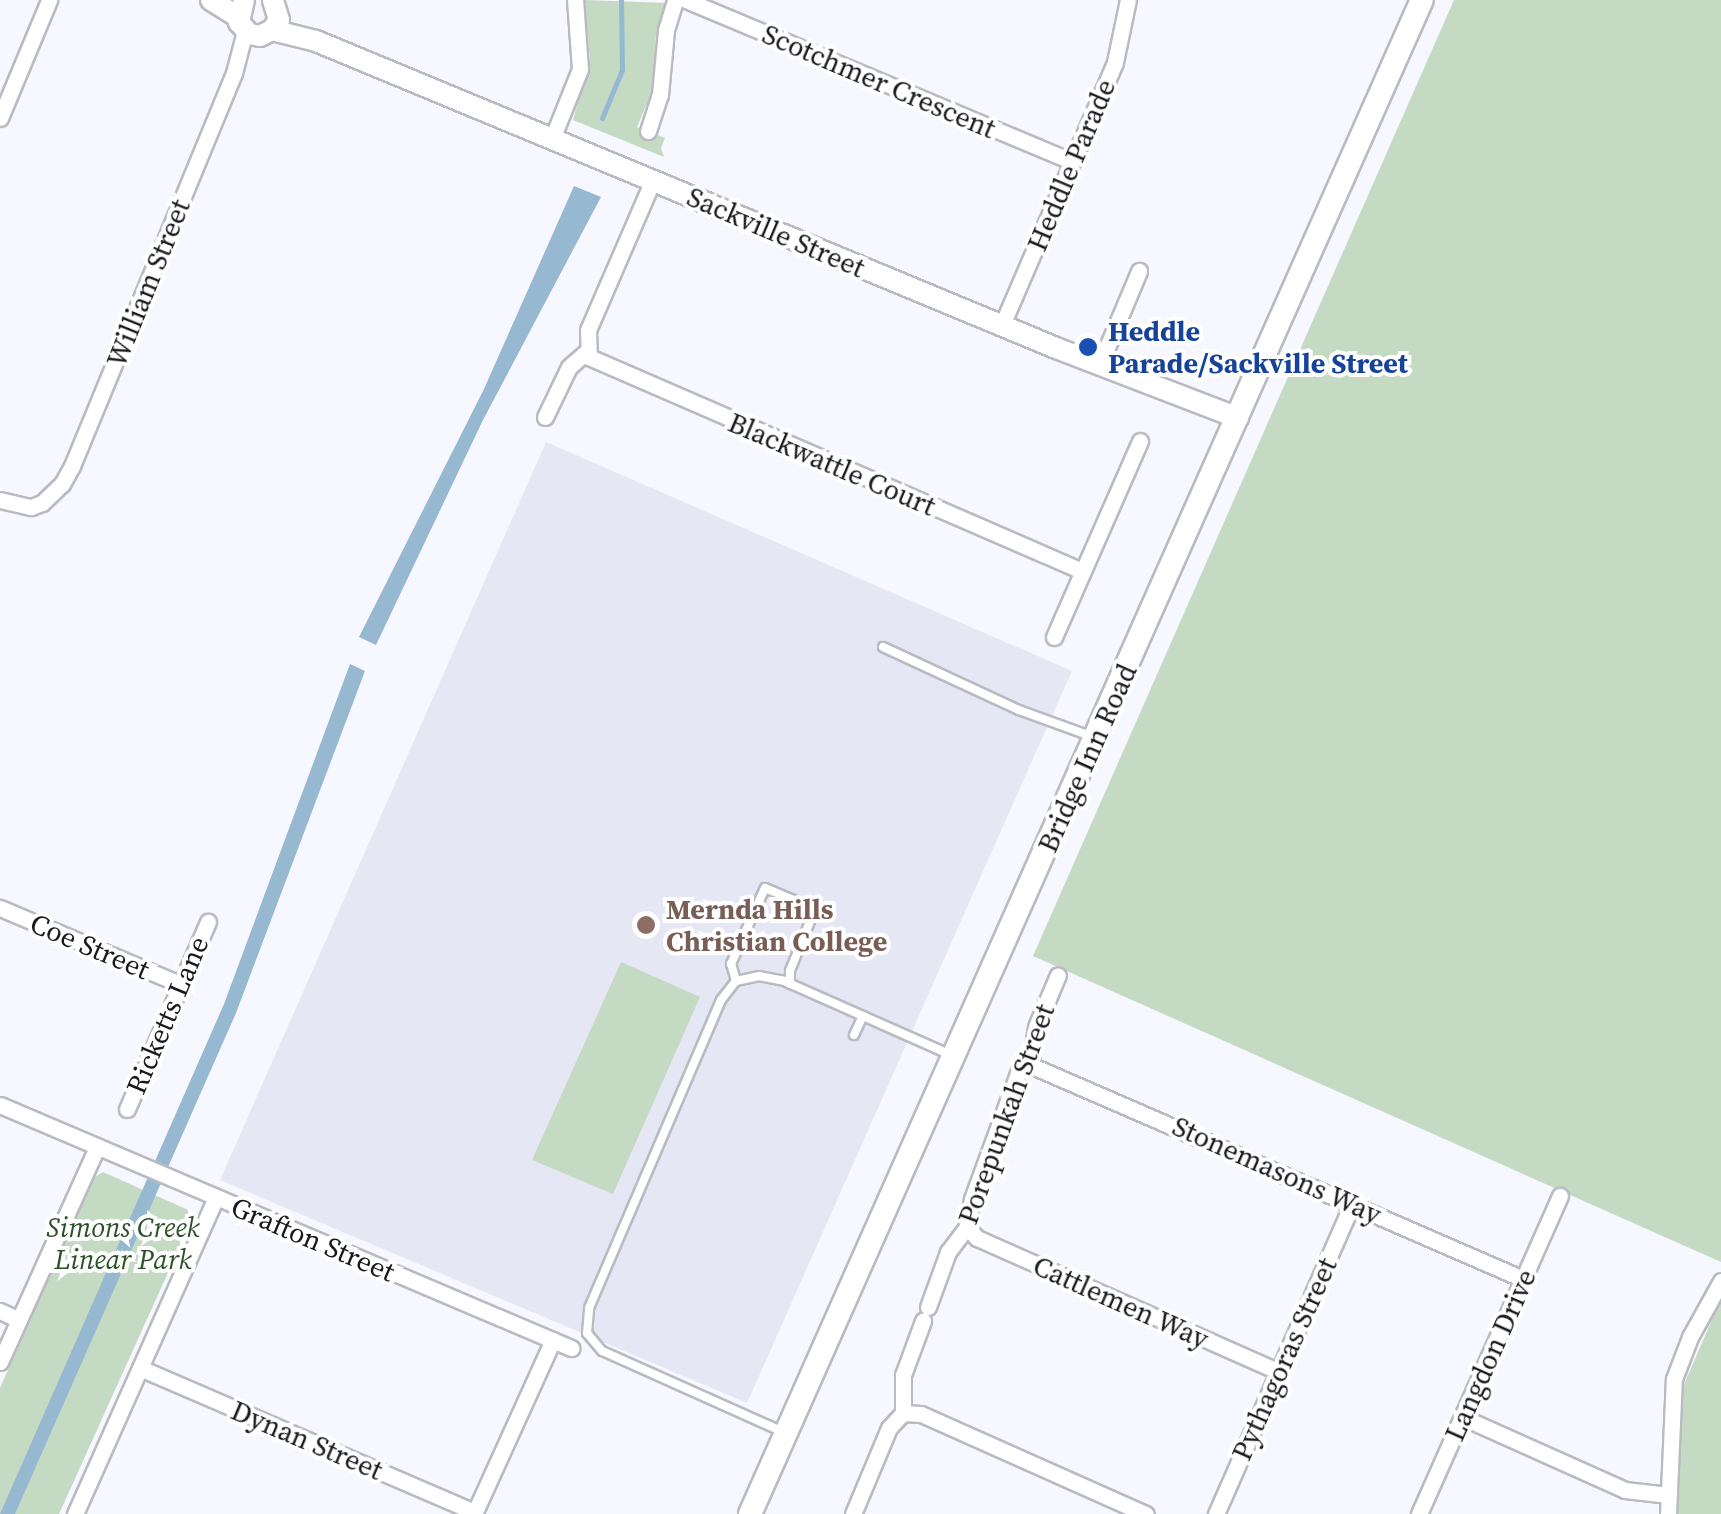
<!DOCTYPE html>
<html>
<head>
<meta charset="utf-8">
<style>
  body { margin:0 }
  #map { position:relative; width:1721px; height:1514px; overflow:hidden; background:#f6f7ff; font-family:"Source Serif 4",serif }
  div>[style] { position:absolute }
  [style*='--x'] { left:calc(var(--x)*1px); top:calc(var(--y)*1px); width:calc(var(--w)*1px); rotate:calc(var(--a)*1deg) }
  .built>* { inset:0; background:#e6e7f4 }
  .green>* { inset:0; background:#c5dac2 }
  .water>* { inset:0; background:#96b8d0 }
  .stream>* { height:5px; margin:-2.5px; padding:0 2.5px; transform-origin:2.5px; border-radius:2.5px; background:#96b8d0 }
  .roads { filter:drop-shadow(2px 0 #b9bac2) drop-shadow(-2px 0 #b9bac2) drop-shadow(0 2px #b9bac2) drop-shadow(0 -2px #b9bac2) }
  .service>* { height:8px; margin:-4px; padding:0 4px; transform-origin:4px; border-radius:4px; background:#fff }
  .minor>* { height:15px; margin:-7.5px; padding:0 7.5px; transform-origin:7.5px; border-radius:7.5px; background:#fff }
  .tertiary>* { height:20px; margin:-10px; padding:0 10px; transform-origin:10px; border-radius:10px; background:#fff }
  .secondary>* { height:22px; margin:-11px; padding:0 11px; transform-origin:11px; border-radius:11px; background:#fff }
  .dots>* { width:28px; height:28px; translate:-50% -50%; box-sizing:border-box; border:5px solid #fff; border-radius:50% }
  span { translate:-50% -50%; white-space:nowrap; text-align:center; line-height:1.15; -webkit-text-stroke:8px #fff; paint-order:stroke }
  .street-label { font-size:28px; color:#18191c }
  .transit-label { font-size:28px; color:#164399; font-weight:700 }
  .left { translate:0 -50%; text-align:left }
  .education-label { font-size:28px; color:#785e54; font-weight:700 }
  .park-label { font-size:28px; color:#2b5127; font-style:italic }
</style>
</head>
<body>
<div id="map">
  <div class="built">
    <i style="clip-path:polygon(546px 442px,1072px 671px,747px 1403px,220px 1180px)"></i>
  </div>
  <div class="green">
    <i style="clip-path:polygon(584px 0,668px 3px,656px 34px,653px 89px,637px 127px,665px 138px,661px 148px,664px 157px,573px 120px,590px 59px)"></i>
    <i style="clip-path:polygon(1454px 0,1721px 0,1721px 1262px,1033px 956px)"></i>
    <i style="clip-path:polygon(621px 962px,700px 997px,613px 1194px,532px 1160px)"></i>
    <i style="clip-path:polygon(103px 1172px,195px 1213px,59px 1514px,0 1514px,0 1388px,93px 1178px)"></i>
    <i style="clip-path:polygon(1721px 1299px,1721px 1514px,1677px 1514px,1682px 1389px)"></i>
  </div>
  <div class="water">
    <i style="clip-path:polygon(574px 186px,601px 197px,483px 420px,376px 645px,359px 637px,484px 389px)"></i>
    <i style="clip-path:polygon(350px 664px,365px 671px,236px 1013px,15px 1514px,0 1514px,224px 1004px)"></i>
  </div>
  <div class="stream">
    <i style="--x:602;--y:118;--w:52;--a:-67.4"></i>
    <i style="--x:622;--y:70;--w:70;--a:-90.8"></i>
  </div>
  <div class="roads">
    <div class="service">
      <i style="--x:883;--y:647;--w:150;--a:24.9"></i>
      <i style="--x:1019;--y:710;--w:76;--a:20.1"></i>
      <i style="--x:736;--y:981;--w:18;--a:-106"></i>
      <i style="--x:731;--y:964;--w:83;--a:-65.9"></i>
      <i style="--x:765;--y:888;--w:54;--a:22.8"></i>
      <i style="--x:815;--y:909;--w:67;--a:112"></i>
      <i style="--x:790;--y:971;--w:13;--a:90"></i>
      <i style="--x:854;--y:1035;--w:21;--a:-65"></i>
      <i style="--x:781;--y:1431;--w:196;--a:-155.9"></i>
      <i style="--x:602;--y:1351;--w:23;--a:-130"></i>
      <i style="--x:587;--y:1333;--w:25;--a:-85"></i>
      <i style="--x:589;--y:1308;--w:335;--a:-66.8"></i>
      <i style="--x:721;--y:1000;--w:24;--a:-52"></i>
      <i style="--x:736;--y:981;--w:24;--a:-12"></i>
      <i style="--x:759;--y:976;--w:25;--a:11"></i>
      <i style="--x:784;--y:981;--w:183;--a:23.9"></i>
    </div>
    <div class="minor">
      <i style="--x:686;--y:0;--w:417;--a:22.7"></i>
      <i style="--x:0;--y:118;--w:128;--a:-67.4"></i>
      <i style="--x:648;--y:131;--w:38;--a:-72"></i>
      <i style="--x:660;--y:95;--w:65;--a:-84.7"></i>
      <i style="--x:666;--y:30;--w:31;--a:-73"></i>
      <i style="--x:552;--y:139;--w:75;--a:-68.2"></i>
      <i style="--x:580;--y:69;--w:69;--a:-94.1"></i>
      <i style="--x:653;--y:180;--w:163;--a:113.4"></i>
      <i style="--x:588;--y:330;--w:27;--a:88"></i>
      <i style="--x:589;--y:357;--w:537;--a:23.46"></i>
      <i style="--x:1002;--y:325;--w:286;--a:-66.7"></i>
      <i style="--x:1115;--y:62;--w:63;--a:-78.2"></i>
      <i style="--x:1100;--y:364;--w:101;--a:-67.2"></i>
      <i style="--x:545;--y:417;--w:55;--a:-64.4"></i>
      <i style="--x:569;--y:367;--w:23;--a:-41"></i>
      <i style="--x:0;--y:500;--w:32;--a:13"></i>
      <i style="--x:31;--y:507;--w:12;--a:-20"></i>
      <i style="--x:42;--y:503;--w:28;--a:-44"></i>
      <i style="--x:62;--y:484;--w:21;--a:-61"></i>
      <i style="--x:72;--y:466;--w:425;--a:-67.6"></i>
      <i style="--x:234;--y:73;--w:43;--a:-75.3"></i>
      <i style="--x:1054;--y:637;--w:214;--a:-66.3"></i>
      <i style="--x:0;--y:908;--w:195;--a:22.9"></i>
      <i style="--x:1030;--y:1065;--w:537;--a:23.46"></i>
      <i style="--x:1030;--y:1065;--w:38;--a:-81"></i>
      <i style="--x:1036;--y:1027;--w:56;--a:-67.1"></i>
      <i style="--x:0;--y:1105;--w:621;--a:23.05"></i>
      <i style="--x:127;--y:1109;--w:204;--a:-66.6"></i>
      <i style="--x:967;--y:1227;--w:15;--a:48"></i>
      <i style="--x:977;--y:1238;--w:330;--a:23.9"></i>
      <i style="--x:928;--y:1307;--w:59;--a:-70"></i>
      <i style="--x:948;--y:1252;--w:31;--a:-53"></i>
      <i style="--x:967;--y:1227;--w:28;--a:-80"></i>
      <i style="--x:972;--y:1199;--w:134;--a:-69.9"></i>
      <i style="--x:1018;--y:1073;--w:14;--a:-34"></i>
      <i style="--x:0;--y:1311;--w:21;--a:25"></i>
      <i style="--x:0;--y:1362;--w:236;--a:-65.7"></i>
      <i style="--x:140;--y:1368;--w:365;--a:23.3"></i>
      <i style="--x:903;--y:1413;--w:18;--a:3"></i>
      <i style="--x:921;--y:1414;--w:246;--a:24"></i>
      <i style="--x:903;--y:1413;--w:38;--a:-90"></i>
      <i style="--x:903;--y:1375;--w:58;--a:-69.7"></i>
      <i style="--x:1462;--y:1417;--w:179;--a:24.1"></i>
      <i style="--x:1625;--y:1490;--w:44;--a:6.5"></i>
      <i style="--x:75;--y:1514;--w:346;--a:-66"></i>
      <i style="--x:474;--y:1514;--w:191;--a:-65.6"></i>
      <i style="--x:853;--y:1514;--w:93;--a:-67.3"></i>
      <i style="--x:889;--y:1428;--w:21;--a:-47"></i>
      <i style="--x:1216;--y:1514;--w:339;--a:-66.3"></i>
      <i style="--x:1419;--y:1514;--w:348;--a:-66.1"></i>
      <i style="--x:1668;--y:1514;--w:135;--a:-87.5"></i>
      <i style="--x:1674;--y:1379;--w:45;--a:-69.1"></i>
      <i style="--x:1690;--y:1337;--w:64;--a:-61"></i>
    </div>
    <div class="tertiary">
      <i style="--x:211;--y:0;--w:32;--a:32"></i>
      <i style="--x:244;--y:0;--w:23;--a:103"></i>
      <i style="--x:239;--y:22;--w:16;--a:50"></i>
      <i style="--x:249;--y:34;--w:11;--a:10"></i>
      <i style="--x:260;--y:36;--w:13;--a:-27"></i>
      <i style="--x:272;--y:30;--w:12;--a:-55"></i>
      <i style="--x:279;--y:20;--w:21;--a:-107"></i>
      <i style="--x:272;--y:30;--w:45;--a:14"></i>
      <i style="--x:316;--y:41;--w:801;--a:22.53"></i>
      <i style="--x:1056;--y:348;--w:195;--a:21"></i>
    </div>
    <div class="secondary">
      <i style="--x:750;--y:1514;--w:1656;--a:-66.07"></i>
    </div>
  </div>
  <div class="dots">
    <i style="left:1088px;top:347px;background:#1a4fb4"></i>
    <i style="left:646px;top:925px;background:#8d6e63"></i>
  </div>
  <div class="street-label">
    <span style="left:879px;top:81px;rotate:23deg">Scotchmer Crescent</span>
    <span style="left:1071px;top:165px;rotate:-67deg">Heddle Parade</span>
    <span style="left:776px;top:232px;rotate:23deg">Sackville Street</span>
    <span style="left:148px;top:283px;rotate:-68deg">William Street</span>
    <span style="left:832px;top:464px;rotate:23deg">Blackwattle Court</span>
    <span style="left:1087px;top:758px;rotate:-66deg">Bridge Inn Road</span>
    <span style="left:90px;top:946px;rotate:23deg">Coe Street</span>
    <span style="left:167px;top:1015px;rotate:-67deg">Ricketts Lane</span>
    <span style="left:1006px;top:1114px;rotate:-70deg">Porepunkah Street</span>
    <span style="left:1277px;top:1170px;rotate:24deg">Stonemasons Way</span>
    <span style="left:313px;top:1239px;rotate:23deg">Grafton Street</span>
    <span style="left:1121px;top:1302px;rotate:24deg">Cattlemen Way</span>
    <span style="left:1490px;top:1355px;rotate:-66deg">Langdon Drive</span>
    <span style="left:1284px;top:1359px;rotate:-66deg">Pythagoras Street</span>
    <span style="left:307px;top:1440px;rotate:23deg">Dynan Street</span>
  </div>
  <div class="transit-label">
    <span class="left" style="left:1108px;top:347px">Heddle<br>Parade/Sackville Street</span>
  </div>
  <div class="education-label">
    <span class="left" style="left:666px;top:925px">Mernda Hills<br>Christian College</span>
  </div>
  <div class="park-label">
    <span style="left:123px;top:1243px">Simons Creek<br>Linear Park</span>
  </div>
</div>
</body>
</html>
